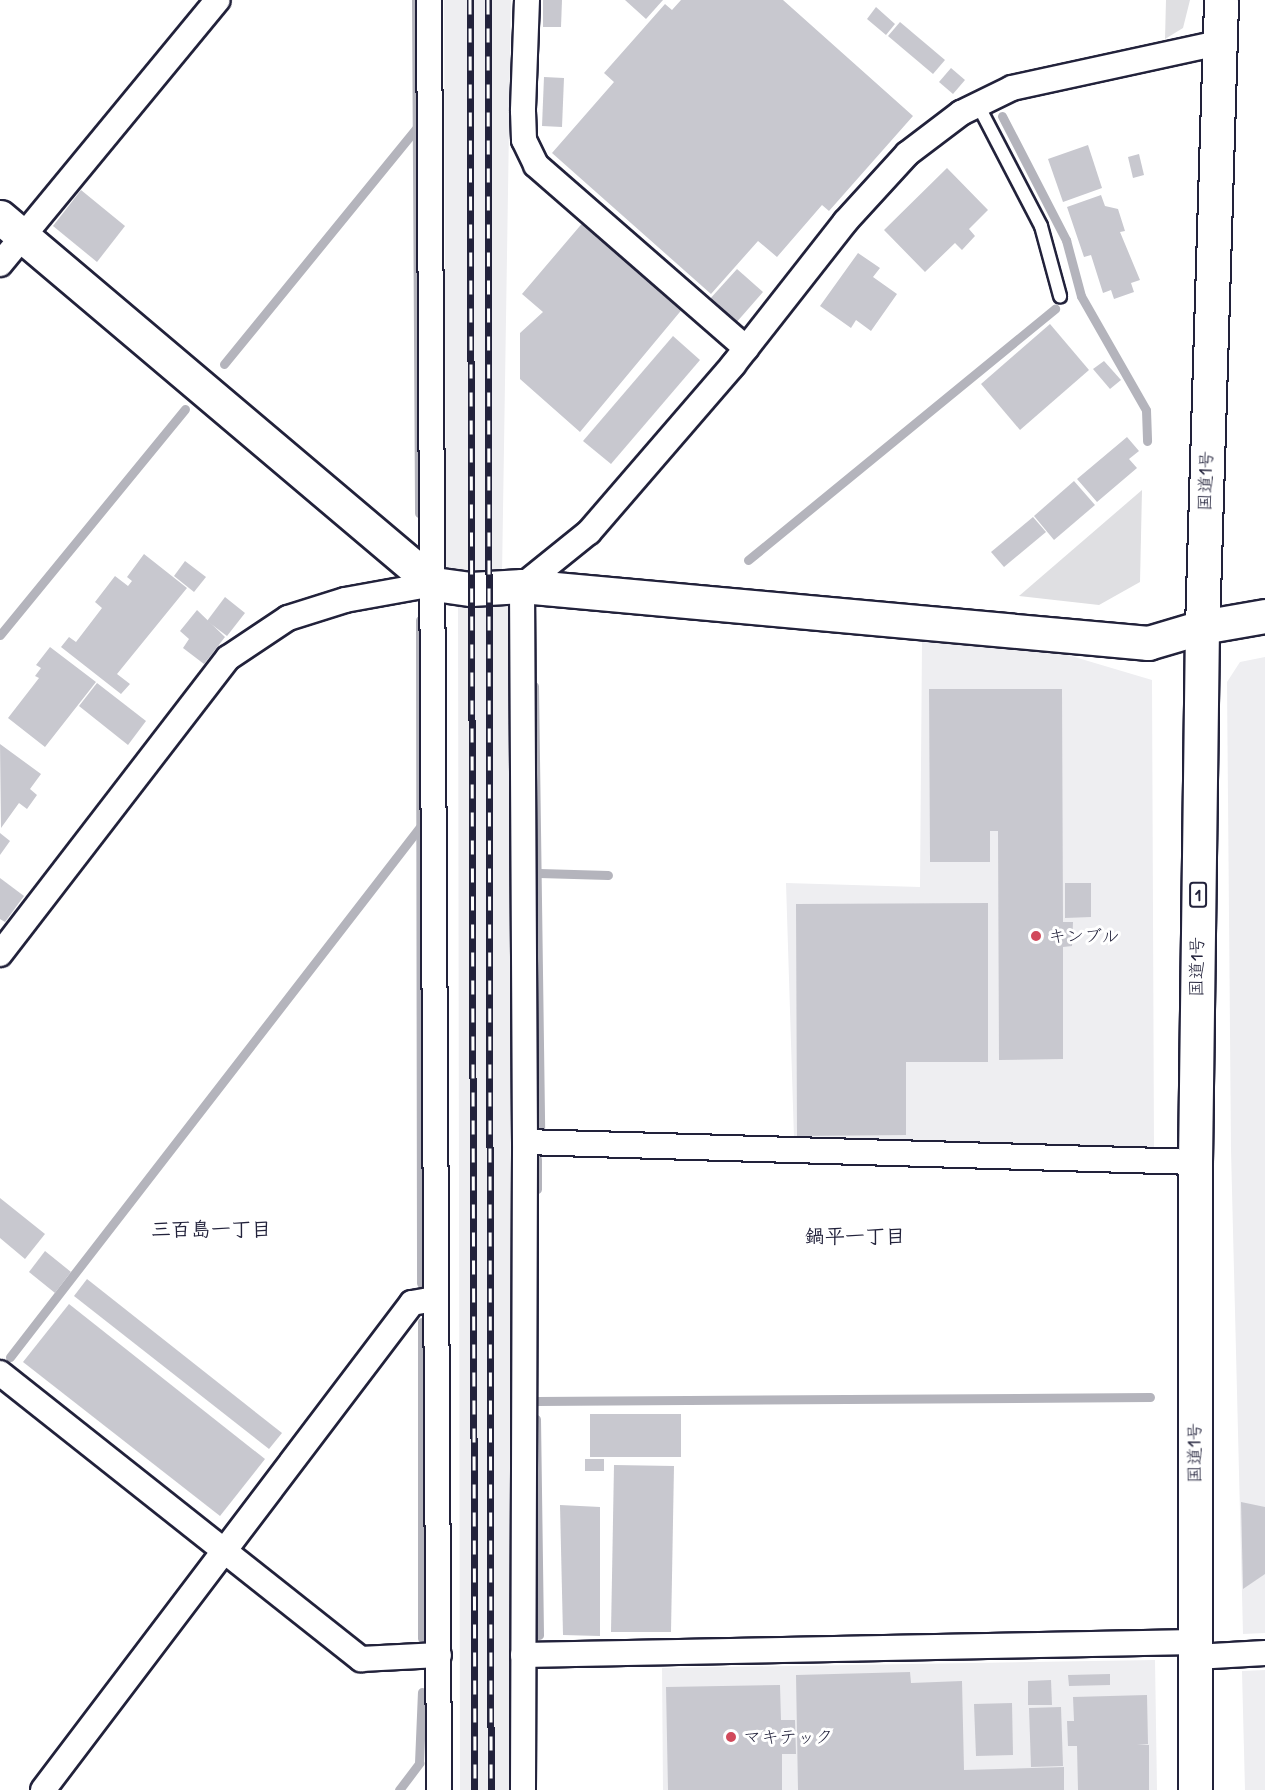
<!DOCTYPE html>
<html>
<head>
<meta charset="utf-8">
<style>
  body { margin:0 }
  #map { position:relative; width:1265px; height:1790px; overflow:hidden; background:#fff; font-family:"Patrick Hand","Klee One",sans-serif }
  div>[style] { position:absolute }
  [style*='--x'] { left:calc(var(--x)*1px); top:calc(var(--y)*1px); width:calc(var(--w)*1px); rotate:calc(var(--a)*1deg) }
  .built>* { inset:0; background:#eeeef1 }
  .green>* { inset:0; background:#dfdfe2 }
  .stream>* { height:9px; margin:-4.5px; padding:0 4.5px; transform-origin:4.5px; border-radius:4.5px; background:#b4b4bc }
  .building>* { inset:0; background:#c8c8cf }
  .roads { filter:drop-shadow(2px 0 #22223b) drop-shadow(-2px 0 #22223b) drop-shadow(0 2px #22223b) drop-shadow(0 -2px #22223b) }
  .lane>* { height:12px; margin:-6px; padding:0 6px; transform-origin:6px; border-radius:6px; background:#fff }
  .street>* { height:24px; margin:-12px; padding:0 12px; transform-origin:12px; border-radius:12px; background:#fff }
  .secondary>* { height:33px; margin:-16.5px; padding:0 16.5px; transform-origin:16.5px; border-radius:16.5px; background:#fff }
  .highway>* { height:33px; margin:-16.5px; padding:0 16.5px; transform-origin:16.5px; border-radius:16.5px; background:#fff }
  .rail>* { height:7px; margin-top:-3.5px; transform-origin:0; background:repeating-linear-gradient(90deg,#fff 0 14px,#22223b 0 28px); box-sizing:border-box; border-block:2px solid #22223b }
  .dots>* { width:16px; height:16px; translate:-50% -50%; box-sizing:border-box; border:3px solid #fff; border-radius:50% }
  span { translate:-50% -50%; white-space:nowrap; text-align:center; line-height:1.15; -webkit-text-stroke:6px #fff; paint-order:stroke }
  .shield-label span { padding:2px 4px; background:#fff; border:2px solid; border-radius:4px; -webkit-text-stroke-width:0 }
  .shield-label { font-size:16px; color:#22223b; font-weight:700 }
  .street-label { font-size:18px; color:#22223b }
  .poi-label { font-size:18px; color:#22223b }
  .left { translate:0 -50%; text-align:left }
  .neighbourhood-label { font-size:20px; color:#22223b; font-weight:700 }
</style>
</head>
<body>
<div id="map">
  <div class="built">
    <i style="clip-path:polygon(444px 0,511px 0,502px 575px,510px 600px,512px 1790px,460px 1790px,458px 600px,446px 565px)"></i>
    <i style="clip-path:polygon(922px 642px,1051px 650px,1152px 680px,1154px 1148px,794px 1139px,786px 883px,920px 887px)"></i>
    <i style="clip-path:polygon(1265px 657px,1265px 1633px,1243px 1634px,1231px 1150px,1227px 682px,1240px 662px)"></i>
    <i style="clip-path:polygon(1155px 1660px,1157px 1790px,663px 1790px,662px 1668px)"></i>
    <i style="clip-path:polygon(1265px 1670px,1265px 1790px,1245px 1790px,1242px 1671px)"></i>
  </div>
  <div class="green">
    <i style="clip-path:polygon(1166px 0,1190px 0,1183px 28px,1165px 39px)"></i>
    <i style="clip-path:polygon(1142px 490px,1140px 582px,1099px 605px,1019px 596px)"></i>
  </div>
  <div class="stream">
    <i style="--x:416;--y:0;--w:513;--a:89.66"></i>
    <i style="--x:1002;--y:116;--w:140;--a:62.7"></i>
    <i style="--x:1066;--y:240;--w:58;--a:75"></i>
    <i style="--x:1081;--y:296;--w:131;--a:60.3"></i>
    <i style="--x:1146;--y:410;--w:31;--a:88"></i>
    <i style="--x:224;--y:364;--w:306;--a:-50.8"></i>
    <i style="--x:748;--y:560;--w:397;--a:-39.3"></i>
    <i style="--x:420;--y:620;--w:663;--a:89.91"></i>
    <i style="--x:0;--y:635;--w:292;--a:-50.7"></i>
    <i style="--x:534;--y:686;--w:442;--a:89.2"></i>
    <i style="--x:539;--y:873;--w:69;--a:1.7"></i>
    <i style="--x:537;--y:1189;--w:30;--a:-90"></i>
    <i style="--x:422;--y:1322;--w:316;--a:90"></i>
    <i style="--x:10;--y:1357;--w:670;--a:-52.28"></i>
    <i style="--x:536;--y:1401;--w:614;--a:-0.37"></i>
    <i style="--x:536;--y:1419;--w:216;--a:89.2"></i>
    <i style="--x:399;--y:1790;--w:34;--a:-53"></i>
    <i style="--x:419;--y:1763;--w:71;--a:-87.6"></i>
  </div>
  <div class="building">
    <i style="clip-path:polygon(543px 0,562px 0,561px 27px,543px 27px)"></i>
    <i style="clip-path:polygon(625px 0,663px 0,646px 19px)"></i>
    <i style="clip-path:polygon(681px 0,783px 0,913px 116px,829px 211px,822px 205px,777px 257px,758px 241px,711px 294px,552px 153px,614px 82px,604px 73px,665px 4px,672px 10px)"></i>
    <i style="clip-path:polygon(876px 7px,895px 24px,886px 35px,867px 19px)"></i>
    <i style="clip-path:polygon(900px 22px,945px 60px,933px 74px,888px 36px)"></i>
    <i style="clip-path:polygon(951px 68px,965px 80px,953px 94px,939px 82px)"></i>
    <i style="clip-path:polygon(544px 77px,564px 78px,562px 127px,542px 126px)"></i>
    <i style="clip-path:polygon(1088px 145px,1102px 188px,1063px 202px,1048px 159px)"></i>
    <i style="clip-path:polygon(1139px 154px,1144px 175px,1133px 178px,1128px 157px)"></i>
    <i style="clip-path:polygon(947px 168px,988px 210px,969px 229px,975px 236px,962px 250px,955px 243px,925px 272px,884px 230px)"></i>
    <i style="clip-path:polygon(81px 190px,125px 226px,97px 262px,53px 226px)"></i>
    <i style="clip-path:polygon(1101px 195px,1105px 206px,1118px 209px,1125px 231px,1120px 232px,1140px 280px,1131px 283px,1134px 292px,1114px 299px,1111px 290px,1103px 293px,1091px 255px,1084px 257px,1067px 207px)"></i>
    <i style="clip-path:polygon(585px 220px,684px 307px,580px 432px,520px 379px,520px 333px,543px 312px,522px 294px)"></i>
    <i style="clip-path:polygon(858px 253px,880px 268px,873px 277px,897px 294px,871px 331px,856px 320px,851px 328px,820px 306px)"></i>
    <i style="clip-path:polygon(737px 269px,763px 292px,735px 324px,709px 300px)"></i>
    <i style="clip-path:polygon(1050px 324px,1089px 370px,1020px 430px,981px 384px)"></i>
    <i style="clip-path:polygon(673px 336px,700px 360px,611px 464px,583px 441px)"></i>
    <i style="clip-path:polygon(1104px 361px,1121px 380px,1110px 389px,1093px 369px)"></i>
    <i style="clip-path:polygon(1127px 437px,1139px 451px,1129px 459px,1137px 468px,1097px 502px,1077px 479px)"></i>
    <i style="clip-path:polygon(1074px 481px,1095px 505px,1054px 540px,1034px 516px)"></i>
    <i style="clip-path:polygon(1033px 517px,1046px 532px,1004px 567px,991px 552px)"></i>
    <i style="clip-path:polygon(144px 554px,187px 588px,117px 674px,130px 684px,121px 694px,61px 647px,69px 637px,76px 642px,102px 608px,95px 602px,115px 576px,128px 586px,132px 581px,127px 577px)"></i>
    <i style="clip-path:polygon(185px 561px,206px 577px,194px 592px,174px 576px)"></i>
    <i style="clip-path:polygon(225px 597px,245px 613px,227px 636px,207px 621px)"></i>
    <i style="clip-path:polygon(197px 610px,225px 637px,204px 664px,183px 648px,189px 639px,180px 631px)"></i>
    <i style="clip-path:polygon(50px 647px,96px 682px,45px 747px,8px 718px,39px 678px,35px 676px,41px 668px,36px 665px)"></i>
    <i style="clip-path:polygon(97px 683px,146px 721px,128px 745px,79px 706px)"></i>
    <i style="clip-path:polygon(929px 689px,1062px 689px,1063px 922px,1073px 922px,1072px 946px,1063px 947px,1063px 1059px,999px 1060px,998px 831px,990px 831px,990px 862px,930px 862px)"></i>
    <i style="clip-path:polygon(0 744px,41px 774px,30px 789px,37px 795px,27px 809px,19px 803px,1px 828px)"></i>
    <i style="clip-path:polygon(0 833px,10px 841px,0 855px)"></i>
    <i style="clip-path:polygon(0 878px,24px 896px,5px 922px,0 919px)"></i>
    <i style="clip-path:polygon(1065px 883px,1091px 883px,1091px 917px,1065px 918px)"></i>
    <i style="clip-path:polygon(988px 903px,988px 1062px,906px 1062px,906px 1135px,797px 1136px,796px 904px)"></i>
    <i style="clip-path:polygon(0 1198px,45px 1234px,25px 1259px,0 1238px)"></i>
    <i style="clip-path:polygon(45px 1251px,71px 1272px,55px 1293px,29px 1272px)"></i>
    <i style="clip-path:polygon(87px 1279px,282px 1433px,269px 1449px,74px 1296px)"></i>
    <i style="clip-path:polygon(69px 1304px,265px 1459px,220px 1516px,23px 1362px)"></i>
    <i style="clip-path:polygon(590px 1414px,681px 1414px,681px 1457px,590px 1457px)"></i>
    <i style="clip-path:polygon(585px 1459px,604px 1459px,604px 1471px,585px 1471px)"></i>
    <i style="clip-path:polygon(614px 1465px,674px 1466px,671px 1632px,611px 1632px)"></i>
    <i style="clip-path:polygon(1241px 1502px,1265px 1507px,1265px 1574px,1243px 1589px)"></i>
    <i style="clip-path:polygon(560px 1505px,600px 1507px,600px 1636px,563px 1635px)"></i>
    <i style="clip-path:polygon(910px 1672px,911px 1683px,962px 1681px,964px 1770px,1064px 1767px,1064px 1790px,798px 1790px,796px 1675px)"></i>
    <i style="clip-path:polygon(1110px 1674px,1110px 1685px,1069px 1686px,1068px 1675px)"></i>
    <i style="clip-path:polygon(1051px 1680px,1052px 1705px,1028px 1705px,1028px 1681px)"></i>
    <i style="clip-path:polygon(780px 1685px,781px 1720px,795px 1720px,796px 1754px,782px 1754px,782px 1790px,668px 1790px,666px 1687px)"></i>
    <i style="clip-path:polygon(1147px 1695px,1148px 1744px,1137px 1744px,1149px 1745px,1149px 1790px,1078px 1790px,1077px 1746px,1068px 1746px,1067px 1721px,1074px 1721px,1073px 1697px)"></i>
    <i style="clip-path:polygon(1012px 1703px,1013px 1755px,976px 1756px,974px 1704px)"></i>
    <i style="clip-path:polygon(1061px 1707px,1063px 1766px,1031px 1767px,1029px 1708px)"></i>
  </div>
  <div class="roads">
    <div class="lane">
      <i style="--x:978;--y:105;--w:136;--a:62.5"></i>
      <i style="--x:1041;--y:226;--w:73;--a:74.8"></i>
    </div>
    <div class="street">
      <i style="--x:429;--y:0;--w:1790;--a:89.68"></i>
      <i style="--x:527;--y:0;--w:111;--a:92.1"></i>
      <i style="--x:523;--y:111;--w:29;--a:88"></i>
      <i style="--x:524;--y:140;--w:28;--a:64"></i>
      <i style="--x:536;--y:165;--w:279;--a:41.1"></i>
      <i style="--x:0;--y:264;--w:342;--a:-50.5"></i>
      <i style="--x:0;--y:954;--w:374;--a:-52.4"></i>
      <i style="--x:228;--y:658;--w:72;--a:-33.7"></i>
      <i style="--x:288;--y:618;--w:60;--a:-17.5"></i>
      <i style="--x:345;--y:600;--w:90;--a:-10.2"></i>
      <i style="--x:525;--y:1142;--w:670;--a:1.71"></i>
      <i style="--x:0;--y:1373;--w:461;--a:38.4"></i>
      <i style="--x:361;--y:1659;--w:78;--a:-2.9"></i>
      <i style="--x:523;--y:1655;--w:672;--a:-1.11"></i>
      <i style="--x:1195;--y:1657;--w:70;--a:-3.3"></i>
      <i style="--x:43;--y:1790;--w:611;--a:-52.85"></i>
      <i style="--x:412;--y:1303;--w:23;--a:-10"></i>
      <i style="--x:523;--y:1790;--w:648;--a:-89.82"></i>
      <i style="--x:525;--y:1142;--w:556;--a:-90.31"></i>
      <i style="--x:522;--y:586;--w:86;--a:-38.9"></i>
      <i style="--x:589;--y:532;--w:221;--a:-49.2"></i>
      <i style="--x:733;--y:365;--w:182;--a:-51.9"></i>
      <i style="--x:845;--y:222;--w:92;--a:-47.6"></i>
      <i style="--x:907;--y:154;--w:68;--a:-37.2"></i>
      <i style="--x:961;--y:113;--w:57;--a:-26.1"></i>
      <i style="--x:1012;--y:88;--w:211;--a:-12.3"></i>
    </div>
    <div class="secondary">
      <i style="--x:0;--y:217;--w:568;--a:40.22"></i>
      <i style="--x:434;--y:584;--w:37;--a:8"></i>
      <i style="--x:471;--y:589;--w:51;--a:-3.4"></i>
      <i style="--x:522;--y:586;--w:629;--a:5.2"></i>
      <i style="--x:1148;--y:643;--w:56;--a:-16.5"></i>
      <i style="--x:1202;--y:627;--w:64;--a:-9.9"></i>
    </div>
    <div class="highway">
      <i style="--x:1195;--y:1790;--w:628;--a:-90"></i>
      <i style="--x:1195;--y:1162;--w:535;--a:-89.25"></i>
      <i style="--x:1202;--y:627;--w:627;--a:-88.26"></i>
    </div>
  </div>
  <div class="rail">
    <i style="--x:470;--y:0;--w:1790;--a:89.84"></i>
    <i style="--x:488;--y:0;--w:1790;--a:89.9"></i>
  </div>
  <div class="dots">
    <i style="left:1036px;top:936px;background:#d1495b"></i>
    <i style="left:731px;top:1737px;background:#d1495b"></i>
  </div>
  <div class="shield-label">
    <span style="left:1198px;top:895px">1</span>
  </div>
  <div class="street-label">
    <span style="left:1206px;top:481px;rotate:-88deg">国道1号</span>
    <span style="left:1197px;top:967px;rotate:-89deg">国道1号</span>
    <span style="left:1195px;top:1453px;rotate:-90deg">国道1号</span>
  </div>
  <div class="poi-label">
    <span class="left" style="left:1048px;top:936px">キンブル</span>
    <span class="left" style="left:743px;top:1737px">マキテック</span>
  </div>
  <div class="neighbourhood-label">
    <span style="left:211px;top:1228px">三百島一丁目</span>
    <span style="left:855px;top:1235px">鍋平一丁目</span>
  </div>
</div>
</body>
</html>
